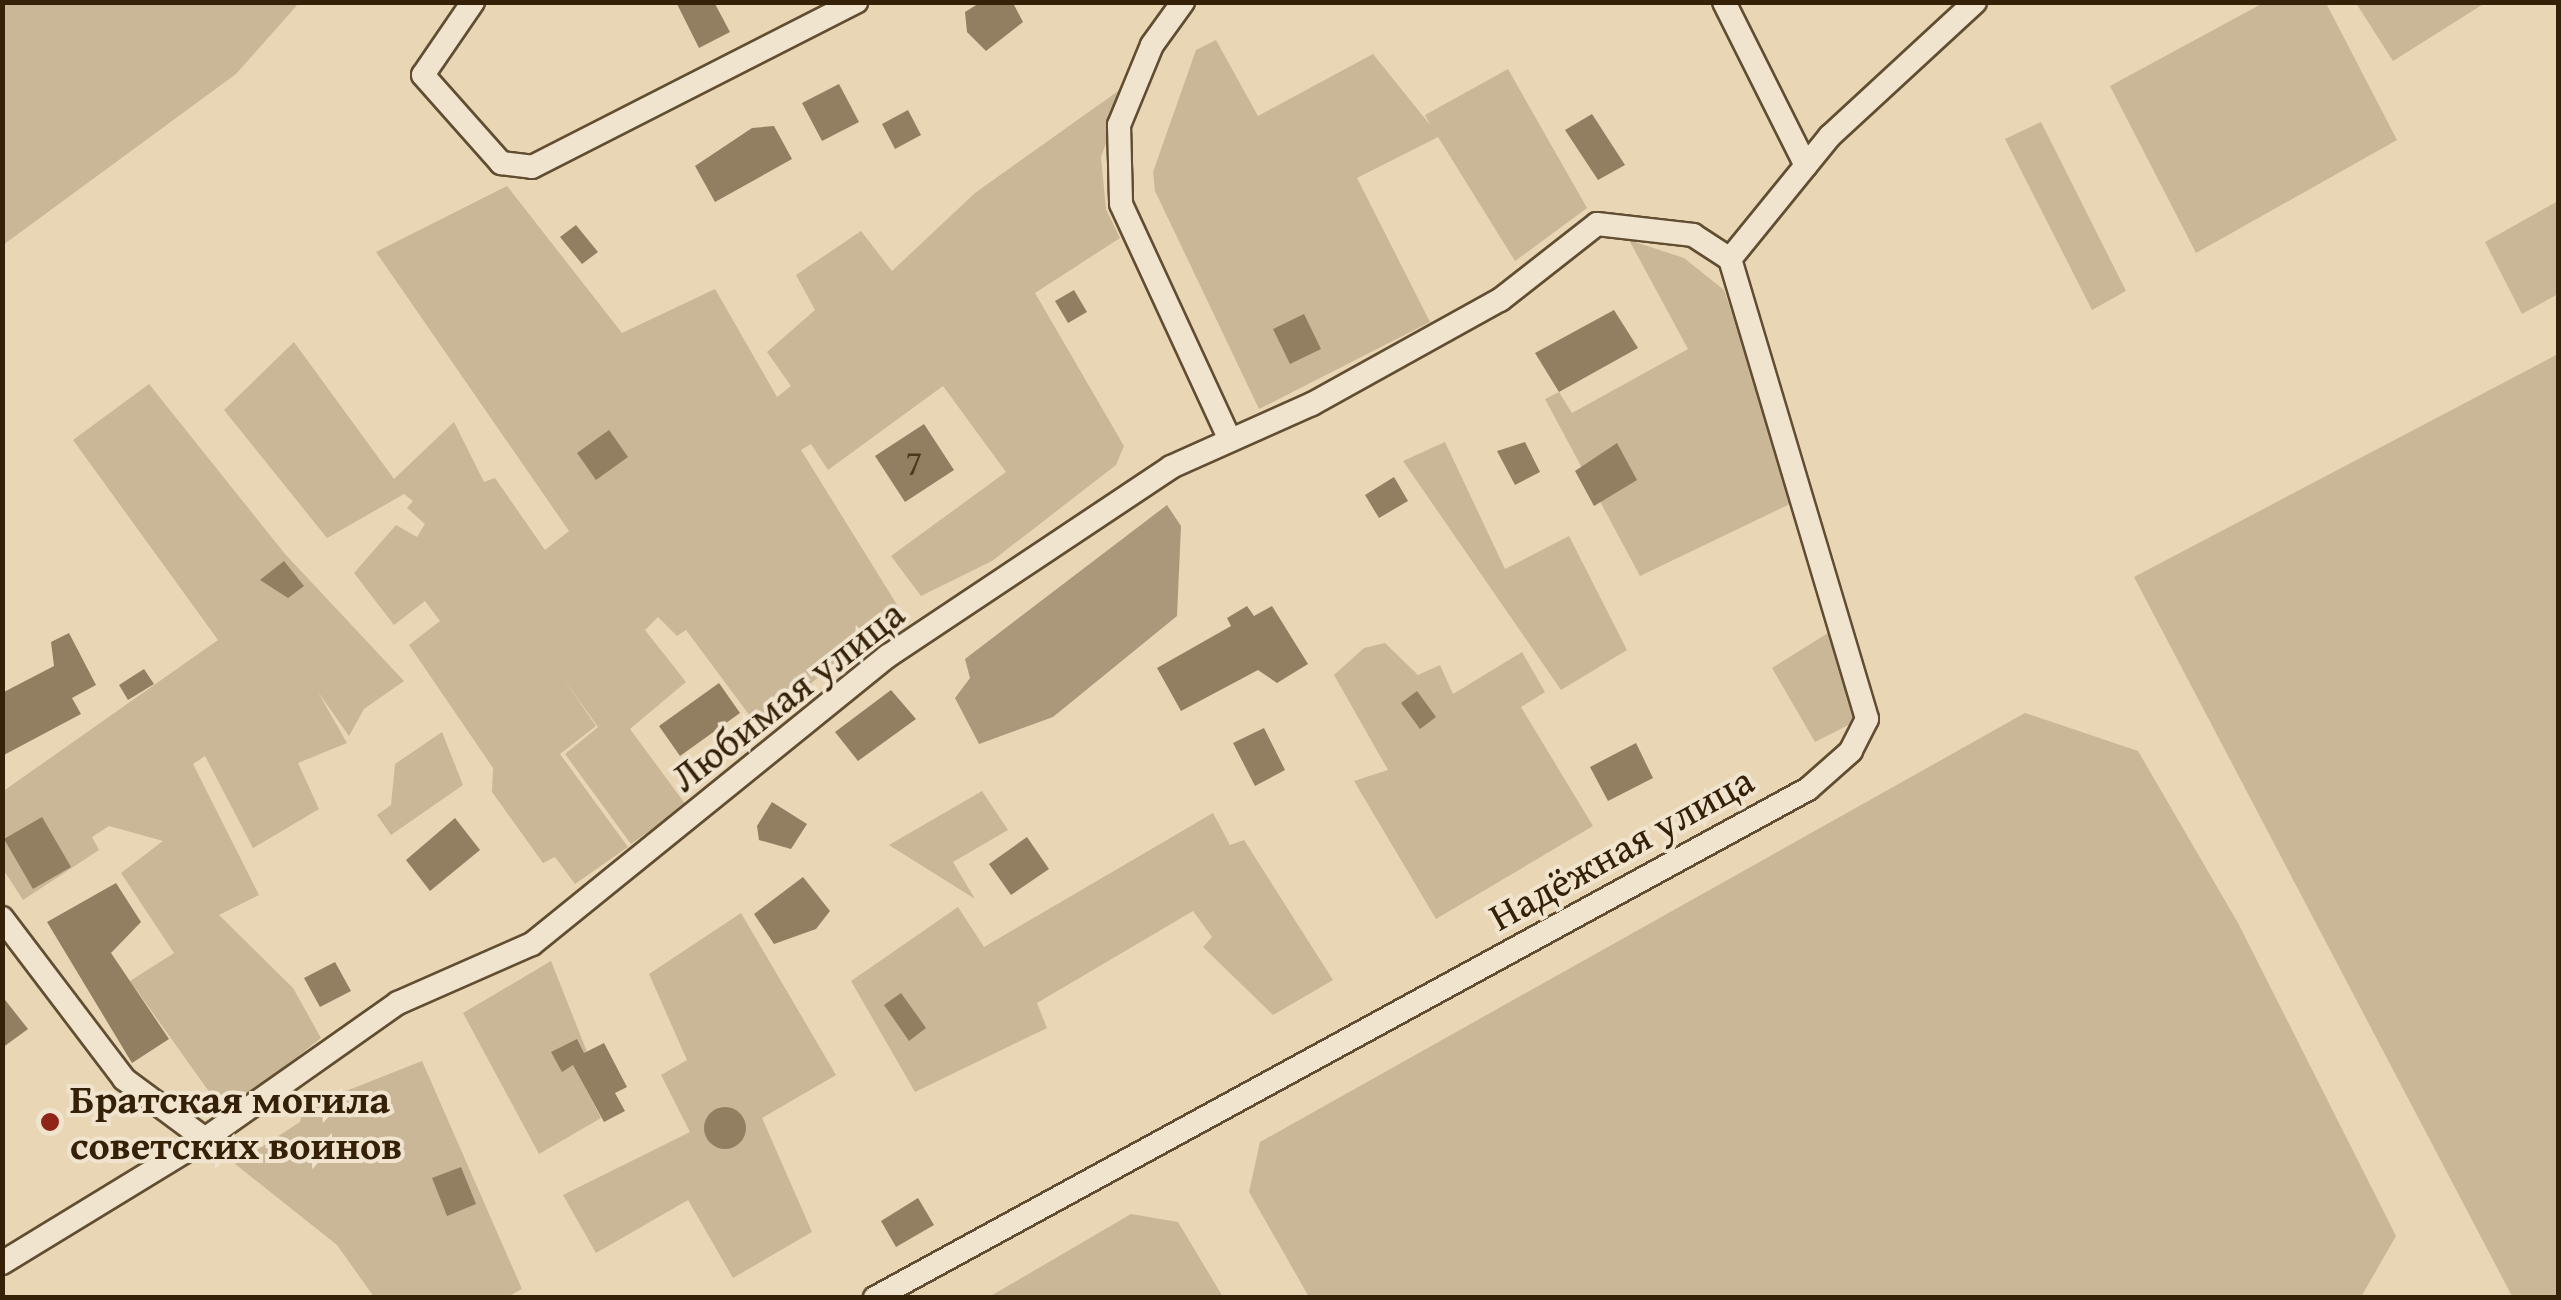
<!DOCTYPE html>
<html>
<head>
<meta charset="utf-8">
<style>
  body { margin:0 }
  #map { position:relative; width:2561px; height:1300px; overflow:hidden; background:#e9d6b5; font-family:"Gentium Book Plus",serif }
  div>[style] { position:absolute }
  [style*='--x'] { left:calc(var(--x)*1px); top:calc(var(--y)*1px); width:calc(var(--w)*1px); rotate:calc(var(--a)*1deg) }
  .green>* { inset:0; background:#cab797 }
  .water>* { inset:0; background:#ab987a }
  .building>* { inset:0; background:#927f61 }
  .round { border-radius:50% }
  .roads { filter:drop-shadow(2px 0 #614e32) drop-shadow(-2px 0 #614e32) drop-shadow(0 2px #614e32) drop-shadow(0 -2px #614e32) }
  .street>* { height:22px; margin:-11px; padding:0 11px; transform-origin:11px; border-radius:11px; background:#f1e4cf }
  .dots>* { width:28px; height:28px; translate:-50% -50%; box-sizing:border-box; border:5px solid #f1e4cf; border-radius:50% }
  span { translate:-50% -50%; white-space:nowrap; text-align:center; line-height:1.15; -webkit-text-stroke:8px #f1e4cf; paint-order:stroke }
  .number-label { font-size:35px; color:#4c381e }
  .number-label span { -webkit-text-stroke-width:0 }
  .street-label { font-size:40px; color:#342107 }
  .poi-label { font-size:40px; color:#342107; font-weight:700 }
  .left { translate:0 -50%; text-align:left }
  .frame { position:absolute; inset:0; border:5px solid #342107; pointer-events:none }
</style>
</head>
<body>
<div id="map">
  <div class="green">
    <i style="clip-path:polygon(3px 2px,299px 2px,299px 3px,236px 74px,3px 245px)"></i>
    <i style="clip-path:polygon(2265px 2px,2326px 3px,2397px 140px,2196px 253px,2110px 86px)"></i>
    <i style="clip-path:polygon(2356px 3px,2485px 3px,2393px 61px)"></i>
    <i style="clip-path:polygon(1216px 40px,1258px 116px,1373px 54px,1431px 126px,1425px 115px,1508px 69px,1587px 208px,1515px 261px,1438px 137px,1357px 178px,1430px 322px,1259px 409px,1155px 191px,1153px 172px,1196px 50px)"></i>
    <i style="clip-path:polygon(1128px 84px,1101px 157px,1106px 209px,1120px 238px,1035px 293px,1124px 446px,1116px 465px,992px 561px,921px 596px,891px 556px,1006px 472px,943px 386px,828px 470px,811px 444px,801px 450px,899px 608px,759px 728px,686px 630px,677px 636px,658px 617px,645px 630px,686px 682px,630px 729px,686px 805px,631px 844px,565px 754px,598px 727px,563px 678px,596px 726px,560px 754px,628px 847px,575px 884px,555px 857px,543px 863px,492px 792px,493px 768px,409px 645px,440px 621px,425px 601px,394px 625px,354px 573px,396px 525px,417px 537px,425px 524px,407px 508px,413px 501px,404px 494px,327px 538px,224px 410px,294px 342px,394px 479px,454px 422px,484px 482px,495px 478px,545px 550px,569px 531px,376px 252px,507px 186px,622px 333px,715px 289px,777px 397px,791px 386px,767px 352px,815px 310px,796px 275px,861px 231px,892px 271px,975px 193px)"></i>
    <i style="clip-path:polygon(2041px 122px,2126px 291px,2092px 310px,2005px 139px)"></i>
    <i style="clip-path:polygon(2558px 201px,2558px 294px,2522px 314px,2485px 242px)"></i>
    <i style="clip-path:polygon(1629px 240px,1684px 258px,1724px 290px,1796px 501px,1640px 576px,1545px 399px,1559px 392px,1572px 413px,1688px 349px)"></i>
    <i style="clip-path:polygon(2558px 354px,2558px 1297px,2513px 1298px,2134px 577px)"></i>
    <i style="clip-path:polygon(149px 384px,285px 554px,404px 681px,364px 709px,349px 736px,318px 692px,347px 743px,298px 763px,319px 809px,253px 848px,205px 756px,193px 764px,259px 895px,219px 915px,293px 988px,321px 1038px,225px 1114px,130px 981px,174px 953px,121px 873px,163px 841px,109px 826px,92px 837px,99px 850px,23px 900px,3px 869px,2px 792px,218px 640px,73px 440px)"></i>
    <i style="clip-path:polygon(1445px 442px,1505px 569px,1569px 536px,1627px 650px,1561px 690px,1403px 461px)"></i>
    <i style="clip-path:polygon(1844px 623px,1870px 714px,1815px 742px,1772px 668px)"></i>
    <i style="clip-path:polygon(1385px 643px,1418px 675px,1440px 665px,1453px 694px,1522px 652px,1545px 692px,1521px 707px,1593px 826px,1436px 919px,1354px 781px,1388px 770px,1334px 675px,1364px 648px)"></i>
    <i style="clip-path:polygon(2025px 713px,2138px 751px,2238px 923px,2396px 1236px,2361px 1297px,1309px 1297px,1249px 1192px,1260px 1142px)"></i>
    <i style="clip-path:polygon(442px 732px,463px 785px,391px 835px,377px 815px,391px 805px,395px 764px)"></i>
    <i style="clip-path:polygon(982px 791px,1008px 830px,953px 862px,975px 899px,889px 845px)"></i>
    <i style="clip-path:polygon(1213px 813px,1230px 845px,1244px 840px,1333px 980px,1273px 1015px,1203px 947px,1212px 937px,1193px 911px,1037px 1003px,1047px 1028px,915px 1092px,851px 981px,958px 907px,984px 947px)"></i>
    <i style="clip-path:polygon(741px 913px,836px 1075px,762px 1118px,812px 1232px,733px 1278px,688px 1200px,596px 1253px,563px 1195px,690px 1132px,661px 1075px,687px 1060px,649px 974px)"></i>
    <i style="clip-path:polygon(551px 961px,599px 1082px,586px 1089px,601px 1118px,539px 1154px,463px 1013px)"></i>
    <i style="clip-path:polygon(422px 1061px,522px 1289px,507px 1297px,374px 1297px,337px 1245px,235px 1164px,300px 1122px,303px 1108px)"></i>
    <i style="clip-path:polygon(1131px 1214px,1178px 1222px,1223px 1297px,989px 1297px)"></i>
  </div>
  <div class="water">
    <i style="clip-path:polygon(1167px 505px,1181px 526px,1177px 616px,1053px 717px,979px 744px,955px 698px,970px 678px,965px 659px)"></i>
  </div>
  <div class="building">
    <i style="clip-path:polygon(676px 2px,714px 2px,730px 32px,699px 48px)"></i>
    <i style="clip-path:polygon(981px 2px,1013px 3px,1023px 22px,986px 51px,967px 32px,965px 12px)"></i>
    <i style="clip-path:polygon(839px 84px,859px 122px,822px 141px,802px 103px)"></i>
    <i style="clip-path:polygon(908px 110px,921px 135px,895px 149px,882px 124px)"></i>
    <i style="clip-path:polygon(1592px 114px,1625px 165px,1598px 180px,1565px 130px)"></i>
    <i style="clip-path:polygon(774px 126px,792px 159px,715px 202px,695px 166px,752px 128px)"></i>
    <i style="clip-path:polygon(576px 225px,598px 252px,582px 264px,560px 237px)"></i>
    <i style="clip-path:polygon(1074px 290px,1087px 312px,1068px 323px,1055px 301px)"></i>
    <i style="clip-path:polygon(1614px 310px,1638px 348px,1559px 392px,1535px 353px)"></i>
    <i style="clip-path:polygon(1304px 314px,1321px 349px,1290px 364px,1273px 329px)"></i>
    <i style="clip-path:polygon(924px 424px,954px 470px,905px 502px,875px 456px)"></i>
    <i style="clip-path:polygon(609px 430px,628px 457px,596px 480px,577px 453px)"></i>
    <i style="clip-path:polygon(1525px 442px,1540px 472px,1515px 485px,1497px 451px)"></i>
    <i style="clip-path:polygon(1617px 443px,1637px 480px,1594px 506px,1575px 471px)"></i>
    <i style="clip-path:polygon(1394px 477px,1408px 501px,1379px 518px,1365px 495px)"></i>
    <i style="clip-path:polygon(284px 561px,304px 586px,288px 598px,260px 580px)"></i>
    <i style="clip-path:polygon(1247px 606px,1254px 616px,1272px 606px,1308px 664px,1277px 683px,1258px 670px,1181px 711px,1157px 668px,1231px 626px,1227px 618px)"></i>
    <i style="clip-path:polygon(69px 633px,96px 685px,72px 698px,81px 714px,2px 756px,2px 693px,54px 666px,51px 642px)"></i>
    <i style="clip-path:polygon(144px 669px,154px 684px,128px 700px,119px 685px)"></i>
    <i style="clip-path:polygon(719px 683px,740px 713px,680px 756px,659px 726px)"></i>
    <i style="clip-path:polygon(891px 690px,916px 719px,858px 761px,835px 732px)"></i>
    <i style="clip-path:polygon(1417px 691px,1436px 717px,1420px 729px,1401px 703px)"></i>
    <i style="clip-path:polygon(1264px 728px,1285px 770px,1255px 786px,1233px 743px)"></i>
    <i style="clip-path:polygon(1636px 743px,1653px 778px,1608px 801px,1590px 767px)"></i>
    <i style="clip-path:polygon(772px 802px,807px 824px,791px 849px,759px 840px,757px 826px)"></i>
    <i style="clip-path:polygon(42px 817px,71px 867px,33px 889px,4px 839px)"></i>
    <i style="clip-path:polygon(455px 818px,480px 850px,430px 891px,406px 860px)"></i>
    <i style="clip-path:polygon(1027px 837px,1049px 869px,1011px 895px,989px 864px)"></i>
    <i style="clip-path:polygon(803px 877px,830px 911px,816px 929px,774px 944px,754px 914px)"></i>
    <i style="clip-path:polygon(116px 883px,141px 922px,111px 953px,169px 1039px,132px 1063px,47px 922px)"></i>
    <i style="clip-path:polygon(335px 962px,351px 991px,320px 1007px,304px 978px)"></i>
    <i style="clip-path:polygon(901px 993px,926px 1028px,909px 1041px,884px 1005px)"></i>
    <i style="clip-path:polygon(2px 996px,28px 1029px,2px 1048px)"></i>
    <i style="clip-path:polygon(577px 1039px,584px 1053px,604px 1043px,627px 1087px,615px 1093px,625px 1111px,604px 1122px,573px 1065px,562px 1072px,551px 1052px)"></i>
    <i class="round" style="left:704px;top:1107px;width:42px;height:42px"></i>
    <i style="clip-path:polygon(461px 1167px,476px 1204px,447px 1216px,432px 1178px)"></i>
    <i style="clip-path:polygon(918px 1198px,934px 1225px,896px 1247px,881px 1221px)"></i>
  </div>
  <div class="roads">
    <div class="street">
      <i style="--x:473;--y:2;--w:88;--a:124.4"></i>
      <i style="--x:423;--y:75;--w:118;--a:48.4"></i>
      <i style="--x:501;--y:163;--w:31;--a:7"></i>
      <i style="--x:532;--y:167;--w:364;--a:-27"></i>
      <i style="--x:1183;--y:2;--w:53;--a:125.8"></i>
      <i style="--x:1152;--y:45;--w:87;--a:112.4"></i>
      <i style="--x:1119;--y:125;--w:79;--a:88.5"></i>
      <i style="--x:1121;--y:204;--w:260;--a:65.2"></i>
      <i style="--x:1724;--y:2;--w:183;--a:63.4"></i>
      <i style="--x:1730;--y:259;--w:159;--a:-50.9"></i>
      <i style="--x:1830;--y:136;--w:197;--a:-42.7"></i>
      <i style="--x:2;--y:918;--w:202;--a:52.8"></i>
      <i style="--x:124;--y:1079;--w:101;--a:36.5"></i>
      <i style="--x:2;--y:1263;--w:238;--a:-31.4"></i>
      <i style="--x:205;--y:1139;--w:236;--a:-35.2"></i>
      <i style="--x:398;--y:1003;--w:146;--a:-23.8"></i>
      <i style="--x:532;--y:944;--w:458;--a:-39"></i>
      <i style="--x:888;--y:656;--w:340;--a:-33.7"></i>
      <i style="--x:1171;--y:467;--w:154;--a:-24.1"></i>
      <i style="--x:1312;--y:404;--w:215;--a:-29"></i>
      <i style="--x:1500;--y:300;--w:123;--a:-38.1"></i>
      <i style="--x:1597;--y:224;--w:97;--a:6.5"></i>
      <i style="--x:1693;--y:235;--w:44;--a:33"></i>
      <i style="--x:1730;--y:259;--w:480;--a:73.4"></i>
      <i style="--x:1867;--y:719;--w:36;--a:117"></i>
      <i style="--x:1851;--y:751;--w:57;--a:138.5"></i>
      <i style="--x:1808;--y:789;--w:1063;--a:151.39"></i>
    </div>
  </div>
  <div class="dots">
    <i style="left:50px;top:1122px;background:#8f2418"></i>
  </div>
  <div class="number-label">
    <span style="left:914px;top:463px">7</span>
  </div>
  <div class="street-label">
    <span style="left:787px;top:695px;rotate:-38deg">Любимая улица</span>
    <span style="left:1621px;top:848px;rotate:-29deg">Надёжная улица</span>
  </div>
  <div class="poi-label">
    <span class="left" style="left:70px;top:1122px">Братская могила<br>советских воинов</span>
  </div>
  <div class="frame"></div>
</div>
</body>
</html>
